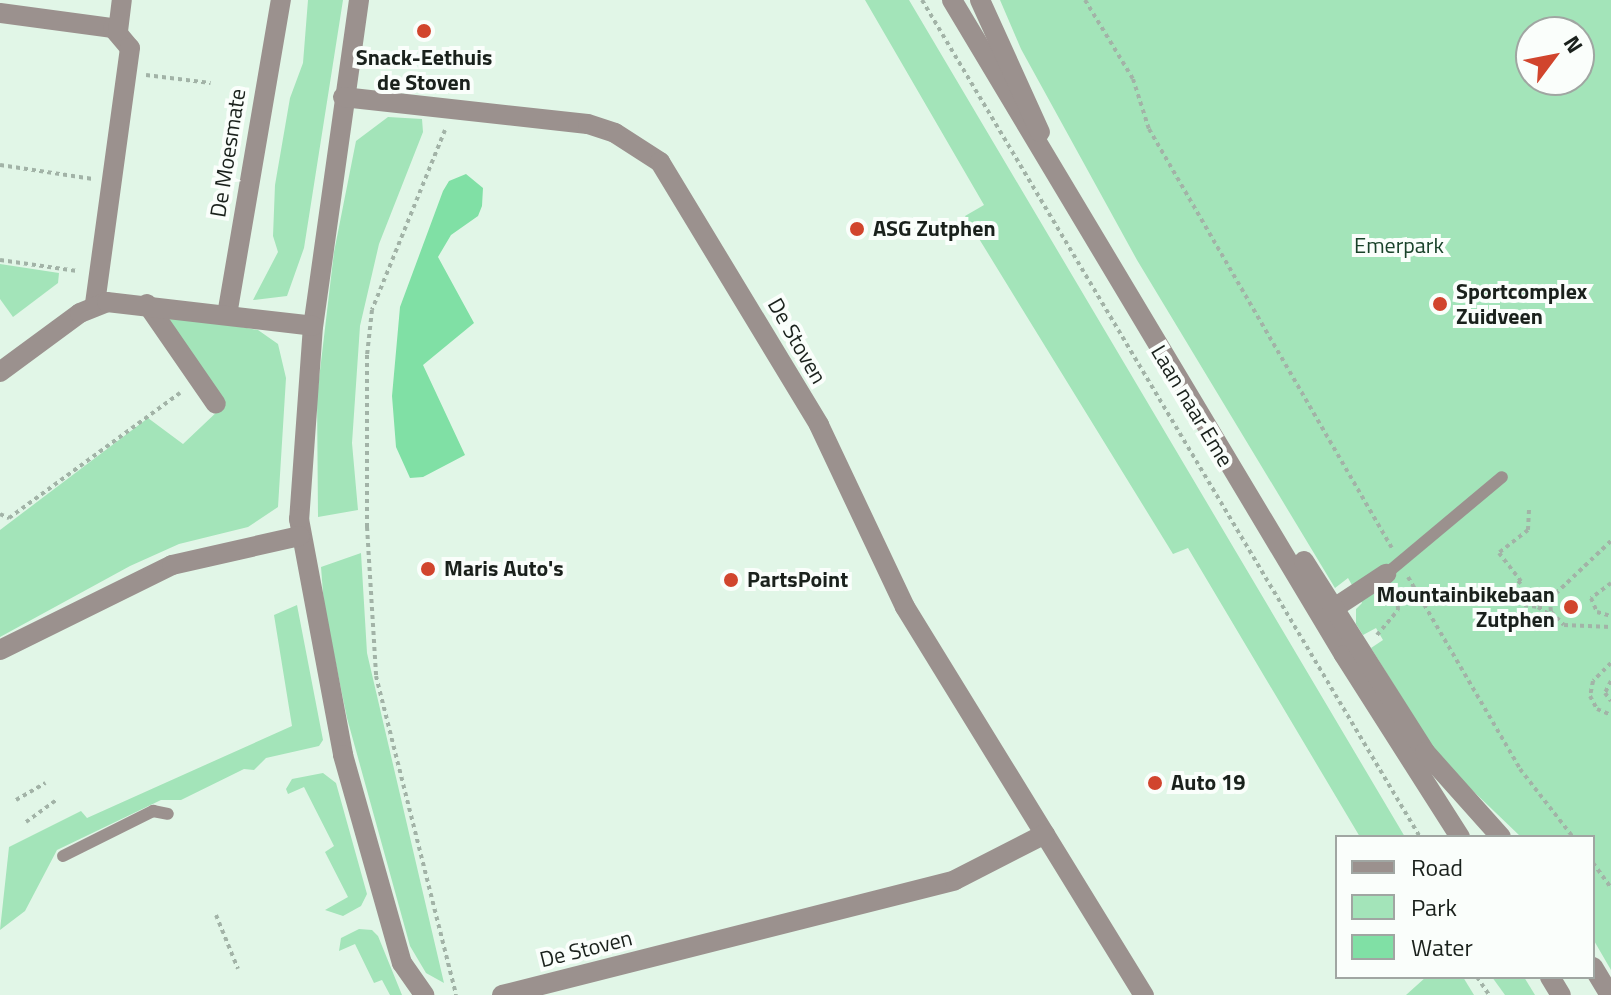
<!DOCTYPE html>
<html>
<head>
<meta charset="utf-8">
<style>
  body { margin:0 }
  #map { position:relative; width:1611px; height:995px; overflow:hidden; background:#e1f6e7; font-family:"Titillium Web",sans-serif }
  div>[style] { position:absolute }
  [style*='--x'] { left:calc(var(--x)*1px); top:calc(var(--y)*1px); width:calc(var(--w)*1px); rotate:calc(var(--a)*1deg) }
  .green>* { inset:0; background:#a3e4b9 }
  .water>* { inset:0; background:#80e0a5 }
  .path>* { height:4px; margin-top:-2px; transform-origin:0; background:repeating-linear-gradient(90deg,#a2b3a7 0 4px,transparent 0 8px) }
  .service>* { height:12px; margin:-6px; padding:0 6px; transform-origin:6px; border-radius:6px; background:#9b918e }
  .minor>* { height:20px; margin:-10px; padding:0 10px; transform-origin:10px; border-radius:10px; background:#9b918e }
  .tertiary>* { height:20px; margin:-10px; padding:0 10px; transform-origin:10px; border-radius:10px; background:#9b918e }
  .dots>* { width:22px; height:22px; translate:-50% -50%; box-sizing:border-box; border:4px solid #fafefb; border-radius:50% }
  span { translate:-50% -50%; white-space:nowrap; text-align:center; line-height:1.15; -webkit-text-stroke:8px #fafefb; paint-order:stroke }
  .poi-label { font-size:22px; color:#1a211c; font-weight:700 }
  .left { translate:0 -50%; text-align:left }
  .right { translate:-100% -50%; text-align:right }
  .street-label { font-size:22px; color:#1a211c }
  .park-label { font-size:22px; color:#19422a }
  .legend { position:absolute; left:1335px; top:835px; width:260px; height:144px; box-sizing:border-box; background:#fafefb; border:2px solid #a0a6a2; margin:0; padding:10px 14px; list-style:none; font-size:24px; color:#1a211c }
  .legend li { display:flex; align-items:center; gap:16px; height:40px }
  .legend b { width:40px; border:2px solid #a0a6a2 }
  .north { position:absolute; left:1515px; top:16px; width:80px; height:80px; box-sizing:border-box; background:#fafefb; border:2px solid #a0a6a2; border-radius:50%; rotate:58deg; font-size:22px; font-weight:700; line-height:32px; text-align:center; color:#1a211c }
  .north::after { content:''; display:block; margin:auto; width:28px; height:36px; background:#d1452d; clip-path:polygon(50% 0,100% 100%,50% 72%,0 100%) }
</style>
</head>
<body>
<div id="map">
  <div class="green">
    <i style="clip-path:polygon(308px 0,343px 0,304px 248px,287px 296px,253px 300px,278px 252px,273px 236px,275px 185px,290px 98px,303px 63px)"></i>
    <i style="clip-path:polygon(865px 0,909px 0,1405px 837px,1360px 837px,1188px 548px,1173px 554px,965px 216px,984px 205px)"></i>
    <i style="clip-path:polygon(evenodd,1000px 0,1611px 0,1611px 970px,1593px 939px,1593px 837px,1521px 837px,1445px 764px,1425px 735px,1371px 648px,1383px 640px,1376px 628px,1363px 635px,1356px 624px,1356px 609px,1362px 603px,1348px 578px,1335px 588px,1137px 260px,1021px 49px,1000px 0,1531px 32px,1579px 32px,1579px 80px,1531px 80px,1531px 32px)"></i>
    <i style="clip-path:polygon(388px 117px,422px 119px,423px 132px,379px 244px,360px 326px,352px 443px,358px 510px,318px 517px,317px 396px,334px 252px,356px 141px)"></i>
    <i style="clip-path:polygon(0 264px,59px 273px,58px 283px,13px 317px,0 299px)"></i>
    <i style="clip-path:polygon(171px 314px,258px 330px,278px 344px,286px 378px,278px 507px,248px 527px,179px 544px,130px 566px,0 637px,0 530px,148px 418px,183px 444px,221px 408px,169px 323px)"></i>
    <i style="clip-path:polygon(361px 553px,367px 653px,444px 983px,426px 973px,410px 946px,347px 718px,324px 606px,321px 567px)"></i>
    <i style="clip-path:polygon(297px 605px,323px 740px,319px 746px,266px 758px,254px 770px,244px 769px,181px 800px,161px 800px,57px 850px,25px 911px,0 930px,9px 847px,81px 811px,87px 818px,292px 726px,274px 615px)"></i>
    <i style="clip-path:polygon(323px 773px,336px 783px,367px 894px,361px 906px,343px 916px,325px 910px,348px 897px,325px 852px,334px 846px,304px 787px,288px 794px,286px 789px,292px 779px)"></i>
    <i style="clip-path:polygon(359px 929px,372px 930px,378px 936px,402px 995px,390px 995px,382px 980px,374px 983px,355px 944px,339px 951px,341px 938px)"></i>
    <i style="clip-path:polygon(1426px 977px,1463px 977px,1474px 995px,1406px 995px)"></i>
    <i style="clip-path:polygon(1492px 977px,1524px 977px,1535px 995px,1505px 995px)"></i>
  </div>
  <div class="water">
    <i style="clip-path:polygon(466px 174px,483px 188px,482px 206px,478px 216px,451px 235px,438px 257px,474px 323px,423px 365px,465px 455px,423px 477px,410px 478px,396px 447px,392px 396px,400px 307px,443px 191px,449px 181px)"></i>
  </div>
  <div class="path">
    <i style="--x:922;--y:0;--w:974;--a:59.25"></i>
    <i style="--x:1085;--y:0;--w:92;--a:58.7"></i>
    <i style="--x:1133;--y:79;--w:52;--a:72.3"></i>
    <i style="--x:1149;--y:129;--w:484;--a:59.9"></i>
    <i style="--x:146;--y:75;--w:65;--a:7"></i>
    <i style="--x:445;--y:130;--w:194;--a:112.1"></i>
    <i style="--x:372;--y:310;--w:45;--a:96.3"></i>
    <i style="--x:367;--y:355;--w:172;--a:90"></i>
    <i style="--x:367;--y:527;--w:149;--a:86.5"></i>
    <i style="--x:376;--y:676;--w:329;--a:75.9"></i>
    <i style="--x:0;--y:165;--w:94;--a:8.6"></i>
    <i style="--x:0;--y:260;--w:78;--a:8.1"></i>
    <i style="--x:1529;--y:510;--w:20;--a:93"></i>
    <i style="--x:1528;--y:530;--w:37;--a:142"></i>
    <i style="--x:1499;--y:553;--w:36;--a:52"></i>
    <i style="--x:1521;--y:581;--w:13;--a:141"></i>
    <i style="--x:1511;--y:589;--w:21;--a:51"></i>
    <i style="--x:1524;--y:605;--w:14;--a:8"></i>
    <i style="--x:1538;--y:607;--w:14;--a:-34"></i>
    <i style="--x:1550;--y:599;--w:84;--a:-43.6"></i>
    <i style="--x:0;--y:514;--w:10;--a:24"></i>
    <i style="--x:9;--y:518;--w:212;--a:-36.2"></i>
    <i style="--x:1408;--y:577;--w:222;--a:59.7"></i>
    <i style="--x:1520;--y:769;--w:86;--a:52.1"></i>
    <i style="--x:1611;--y:583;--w:25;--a:143"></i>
    <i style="--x:1591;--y:598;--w:15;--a:67"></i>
    <i style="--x:1597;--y:612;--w:15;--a:16"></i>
    <i style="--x:1550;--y:599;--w:13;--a:86"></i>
    <i style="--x:1551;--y:612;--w:18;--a:45"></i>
    <i style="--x:1564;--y:625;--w:47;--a:2.4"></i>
    <i style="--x:1538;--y:607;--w:18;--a:34"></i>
    <i style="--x:1377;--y:635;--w:33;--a:-50"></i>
    <i style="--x:1398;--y:610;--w:18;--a:-93"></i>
    <i style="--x:1611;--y:663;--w:25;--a:135"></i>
    <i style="--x:1593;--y:681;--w:15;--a:101"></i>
    <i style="--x:1590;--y:696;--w:15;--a:62"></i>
    <i style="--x:1597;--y:709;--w:15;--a:23"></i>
    <i style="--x:1611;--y:681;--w:13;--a:117"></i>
    <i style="--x:1605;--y:693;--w:10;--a:53"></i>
    <i style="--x:16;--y:800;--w:34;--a:-30"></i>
    <i style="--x:26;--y:822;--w:37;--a:-36"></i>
    <i style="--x:1593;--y:863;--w:31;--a:54"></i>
    <i style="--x:216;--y:915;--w:58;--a:67.8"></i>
    <i style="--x:1477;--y:977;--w:22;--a:56"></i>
  </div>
  <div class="service">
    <i style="--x:1386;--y:574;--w:151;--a:-39.9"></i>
    <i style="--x:63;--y:856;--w:101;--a:-26.6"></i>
    <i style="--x:153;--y:811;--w:15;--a:11"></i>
  </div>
  <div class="minor">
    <i style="--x:359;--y:0;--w:329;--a:98"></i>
    <i style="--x:313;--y:326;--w:194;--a:94.1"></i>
    <i style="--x:299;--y:519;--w:240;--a:79.4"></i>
    <i style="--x:343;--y:755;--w:216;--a:74.2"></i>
    <i style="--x:402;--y:963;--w:39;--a:55"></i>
    <i style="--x:0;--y:13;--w:114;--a:7.6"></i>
    <i style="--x:113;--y:28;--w:26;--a:50"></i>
    <i style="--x:130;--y:48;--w:259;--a:97.8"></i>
    <i style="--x:118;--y:31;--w:31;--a:-83"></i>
    <i style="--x:343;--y:97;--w:246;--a:6.3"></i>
    <i style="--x:588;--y:124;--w:28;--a:18"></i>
    <i style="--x:615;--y:133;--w:54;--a:32.8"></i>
    <i style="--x:660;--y:162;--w:307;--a:58.8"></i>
    <i style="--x:819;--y:425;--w:201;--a:64.7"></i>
    <i style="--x:905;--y:607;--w:456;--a:58.4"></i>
    <i style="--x:147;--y:304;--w:121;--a:55.4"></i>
    <i style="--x:227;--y:315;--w:320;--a:-80.3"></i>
    <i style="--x:0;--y:372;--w:99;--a:-36.4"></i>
    <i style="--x:80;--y:313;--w:29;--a:-22"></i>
    <i style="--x:107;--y:302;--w:207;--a:6.6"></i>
    <i style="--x:1322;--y:616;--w:77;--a:-33.3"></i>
    <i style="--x:0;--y:650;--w:192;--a:-26.3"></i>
    <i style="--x:172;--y:565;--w:131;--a:-12.8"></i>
    <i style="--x:502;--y:995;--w:467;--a:-14.2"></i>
    <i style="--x:955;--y:880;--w:101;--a:-27.1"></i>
  </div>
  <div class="tertiary">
    <i style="--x:952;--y:0;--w:763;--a:59.1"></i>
    <i style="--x:1344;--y:655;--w:216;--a:57.5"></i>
    <i style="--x:980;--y:0;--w:145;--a:65.6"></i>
    <i style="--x:1304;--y:561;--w:226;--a:57.6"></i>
    <i style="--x:1425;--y:752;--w:114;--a:48.2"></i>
    <i style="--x:1593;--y:967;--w:33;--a:59"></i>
    <i style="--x:1550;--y:977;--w:21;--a:59"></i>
  </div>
  <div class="dots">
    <i style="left:424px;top:31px;background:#d1452d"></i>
    <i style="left:857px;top:229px;background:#d1452d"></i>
    <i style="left:1440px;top:304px;background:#d1452d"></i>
    <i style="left:428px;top:569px;background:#d1452d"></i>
    <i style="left:731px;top:580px;background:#d1452d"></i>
    <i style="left:1571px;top:607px;background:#d1452d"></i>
    <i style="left:1155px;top:783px;background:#d1452d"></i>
  </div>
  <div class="poi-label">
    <span style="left:424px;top:70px">Snack-Eethuis<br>de Stoven</span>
    <span class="left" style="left:873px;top:229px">ASG Zutphen</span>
    <span class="left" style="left:1456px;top:304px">Sportcomplex<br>Zuidveen</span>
    <span class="left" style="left:444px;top:569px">Maris Auto's</span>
    <span class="left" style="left:747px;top:580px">PartsPoint</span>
    <span class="right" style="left:1555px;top:607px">Mountainbikebaan<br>Zutphen</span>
    <span class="left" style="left:1171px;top:783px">Auto 19</span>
  </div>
  <div class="street-label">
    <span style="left:228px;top:153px;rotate:-81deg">De Moesmate</span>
    <span style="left:797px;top:341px;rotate:60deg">De Stoven</span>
    <span style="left:1192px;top:406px;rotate:59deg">Laan naar Eme</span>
    <span style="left:586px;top:949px;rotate:-14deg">De Stoven</span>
  </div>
  <div class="park-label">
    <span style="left:1399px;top:246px">Emerpark</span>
  </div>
  <ul class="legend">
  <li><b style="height:10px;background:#9b918e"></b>Road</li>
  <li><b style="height:22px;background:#a3e4b9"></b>Park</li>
  <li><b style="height:22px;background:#80e0a5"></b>Water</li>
  </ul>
  <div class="north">N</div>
</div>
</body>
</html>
